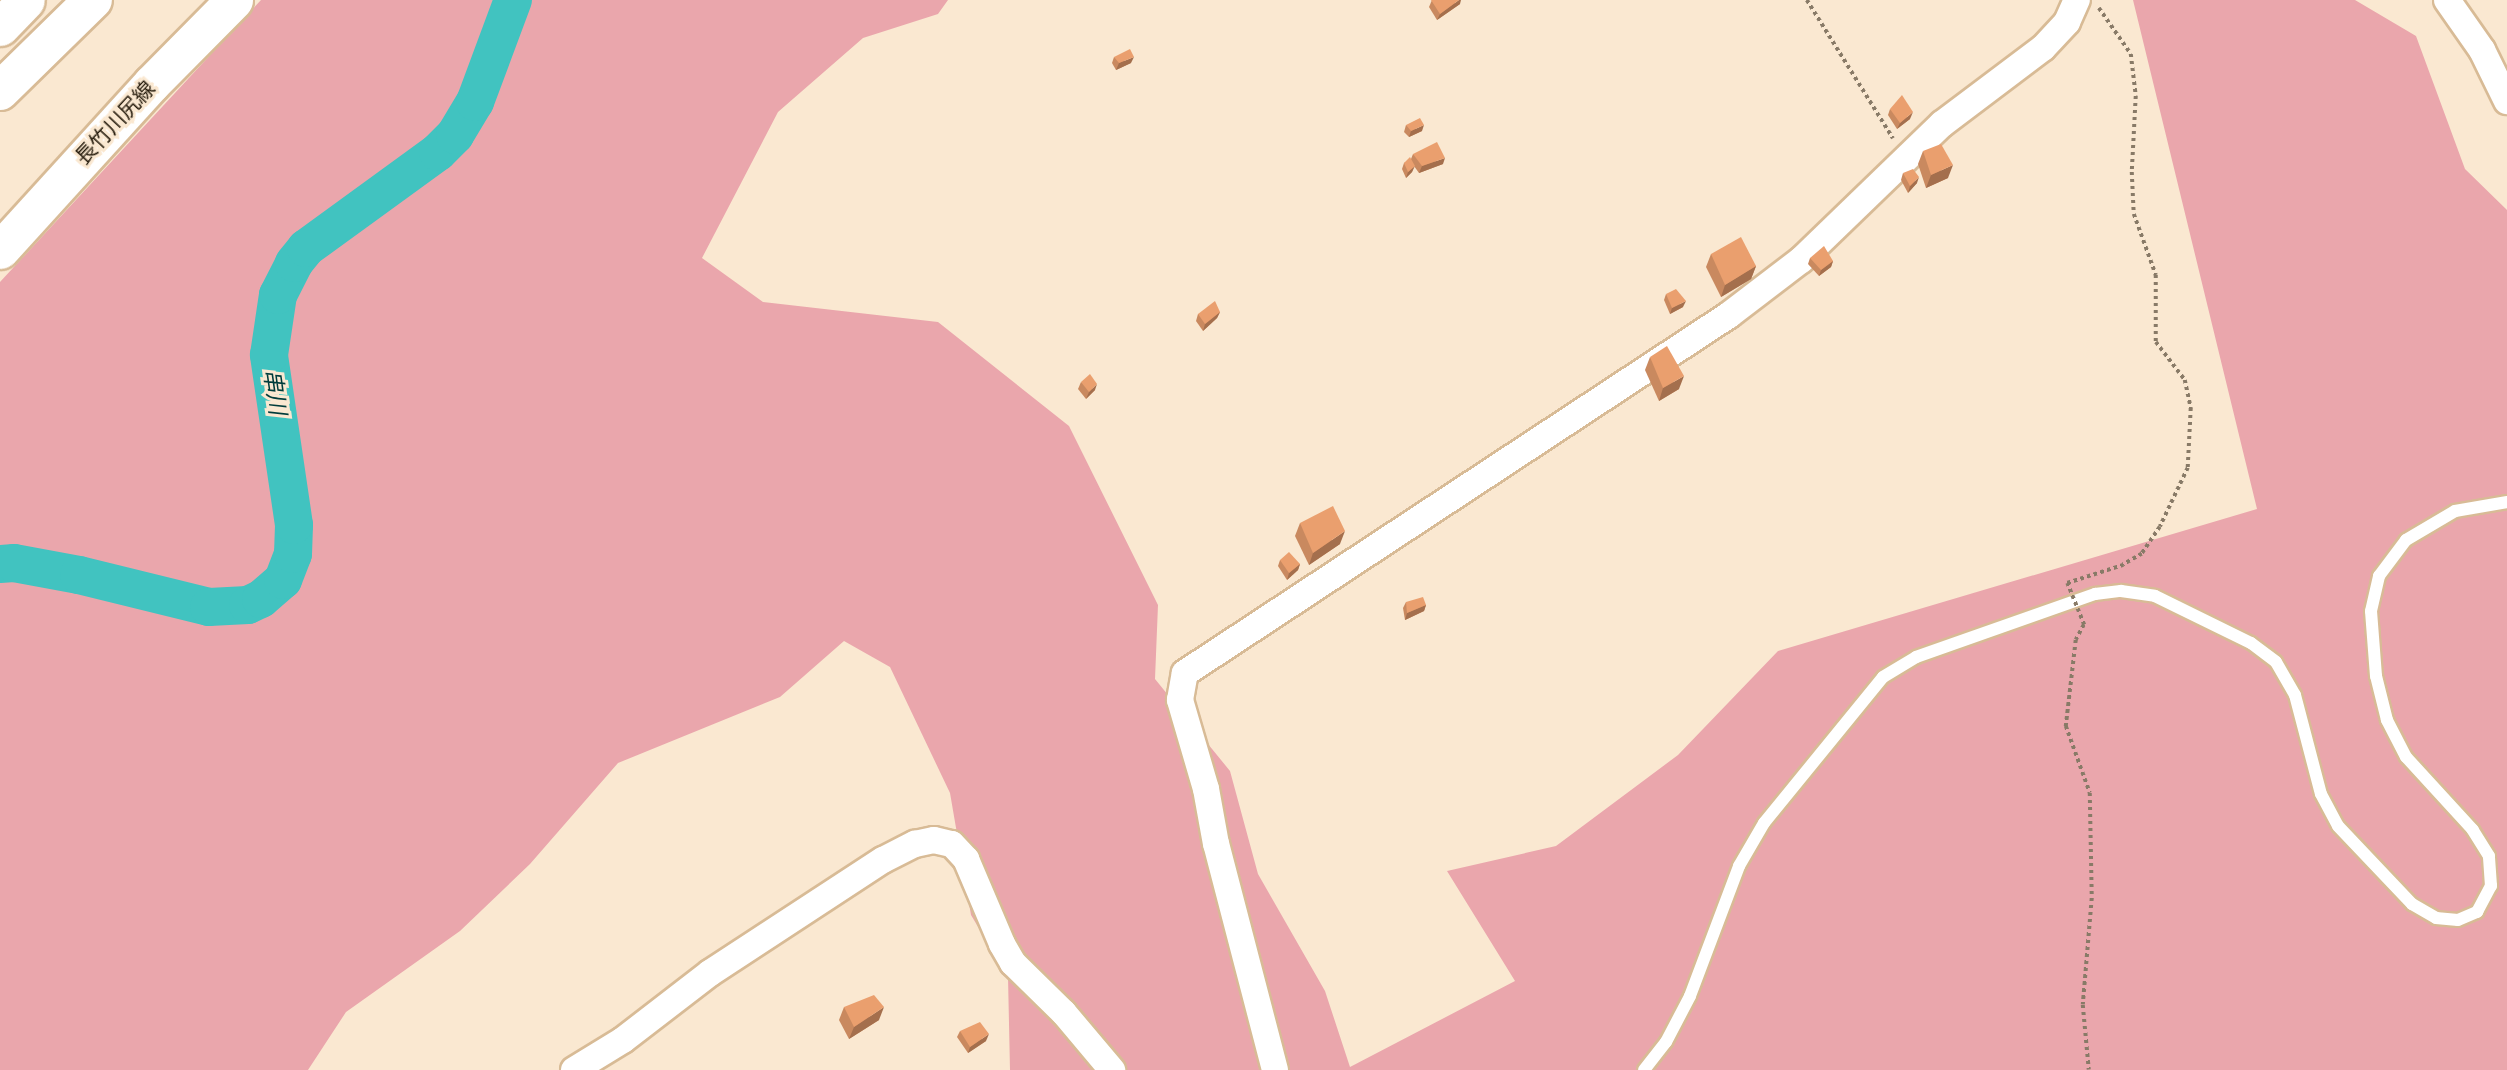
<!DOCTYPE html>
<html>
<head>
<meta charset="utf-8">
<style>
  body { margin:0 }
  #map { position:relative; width:2507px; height:1070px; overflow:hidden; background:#fae8d1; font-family:"Source Sans 3","Noto Sans JP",sans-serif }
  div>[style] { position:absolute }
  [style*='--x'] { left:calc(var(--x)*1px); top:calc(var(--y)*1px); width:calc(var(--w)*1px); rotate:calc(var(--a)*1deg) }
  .green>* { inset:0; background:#eaa6ac }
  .river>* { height:38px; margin:-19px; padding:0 19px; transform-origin:19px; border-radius:19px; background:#41c3c0 }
  .path>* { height:3.5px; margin-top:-1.75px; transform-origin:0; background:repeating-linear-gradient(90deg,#887a67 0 3.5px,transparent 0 7px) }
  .roads { filter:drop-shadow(2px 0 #d8bb96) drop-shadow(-2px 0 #d8bb96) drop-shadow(0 2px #d8bb96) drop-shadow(0 -2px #d8bb96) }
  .service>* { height:12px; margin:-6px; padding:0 6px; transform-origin:6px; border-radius:6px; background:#fff }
  .minor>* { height:26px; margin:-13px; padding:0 13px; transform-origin:13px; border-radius:13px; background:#fff }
  .secondary>* { height:37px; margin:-18.5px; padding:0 18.5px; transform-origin:18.5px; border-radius:18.5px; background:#fff }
  .motorway>* { height:38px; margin:-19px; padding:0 19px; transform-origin:19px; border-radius:19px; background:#fff }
  .path-bridge>* { height:3.5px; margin-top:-1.75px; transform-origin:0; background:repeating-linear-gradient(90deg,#887a67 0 3.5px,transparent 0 7px) }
  .wall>* { inset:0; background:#c9895f }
  .shaded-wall>* { inset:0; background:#a46f4d }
  .building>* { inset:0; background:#ea9f6e }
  span { translate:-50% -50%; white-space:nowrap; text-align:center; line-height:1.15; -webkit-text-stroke:6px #fae8d1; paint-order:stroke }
  .street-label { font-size:21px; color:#251b0c }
  .water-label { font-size:23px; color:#003c3b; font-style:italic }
</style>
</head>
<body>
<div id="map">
  <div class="green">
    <i style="clip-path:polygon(261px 0,948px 0,938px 14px,863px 38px,778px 112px,702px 258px,763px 302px,938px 322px,1069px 426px,1158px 605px,1155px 679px,1230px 771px,1258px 874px,1325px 991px,1350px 1067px,1515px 981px,1447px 871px,1556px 846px,1678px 755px,1778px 651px,2257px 509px,2133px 0,2355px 0,2416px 36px,2465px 169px,2507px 210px,2507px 1070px,1010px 1070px,1008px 977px,971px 915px,950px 793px,890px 667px,844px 641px,780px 697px,618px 763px,530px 864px,460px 931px,346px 1012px,308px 1070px,0 1070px,0 282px)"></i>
  </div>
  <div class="river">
    <i style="--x:0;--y:564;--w:14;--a:-4"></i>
    <i style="--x:14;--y:563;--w:66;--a:10.5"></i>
    <i style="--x:79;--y:575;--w:134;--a:13.8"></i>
    <i style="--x:209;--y:607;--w:39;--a:-3"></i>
    <i style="--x:248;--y:605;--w:14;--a:-25"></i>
    <i style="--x:261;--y:599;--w:29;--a:-41"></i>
    <i style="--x:283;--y:580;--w:28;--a:-69"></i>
    <i style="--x:293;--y:554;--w:29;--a:-88"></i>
    <i style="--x:294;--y:525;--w:172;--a:-98.4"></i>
    <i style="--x:269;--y:355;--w:61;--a:-81.5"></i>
    <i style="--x:278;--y:295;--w:36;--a:-63"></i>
    <i style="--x:294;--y:263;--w:19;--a:-51"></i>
    <i style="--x:306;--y:248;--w:163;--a:-36"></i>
    <i style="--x:438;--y:152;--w:24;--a:-45"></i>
    <i style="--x:455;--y:135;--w:39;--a:-59"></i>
    <i style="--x:475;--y:102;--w:109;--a:-69.6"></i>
  </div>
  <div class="path">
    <i style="--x:1807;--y:0;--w:163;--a:58.1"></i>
    <i style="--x:2099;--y:8;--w:56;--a:55.2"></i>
    <i style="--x:2131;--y:54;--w:42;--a:83.2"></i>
    <i style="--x:2136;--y:96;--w:76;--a:93"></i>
    <i style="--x:2132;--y:172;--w:42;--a:87.3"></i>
    <i style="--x:2134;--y:214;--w:65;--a:70.2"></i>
    <i style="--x:2156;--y:275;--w:67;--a:90"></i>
    <i style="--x:2156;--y:342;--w:48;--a:52.7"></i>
    <i style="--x:2185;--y:380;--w:29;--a:78"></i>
    <i style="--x:2191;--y:408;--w:60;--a:92.9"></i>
    <i style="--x:2188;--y:468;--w:65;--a:115.4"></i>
    <i style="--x:2160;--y:527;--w:32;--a:124"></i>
    <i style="--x:2142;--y:554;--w:22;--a:150"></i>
    <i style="--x:2084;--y:625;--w:17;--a:118"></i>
    <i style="--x:2076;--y:640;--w:87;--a:96.6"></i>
    <i style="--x:2066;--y:726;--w:71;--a:70.3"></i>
    <i style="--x:2090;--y:793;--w:105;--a:88.9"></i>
    <i style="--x:2092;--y:898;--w:107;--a:94.8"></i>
    <i style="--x:2083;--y:1005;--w:65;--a:84.7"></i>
  </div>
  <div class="roads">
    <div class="service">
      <i style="--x:1644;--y:1070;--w:36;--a:-52"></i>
      <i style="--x:1666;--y:1042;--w:52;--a:-62.4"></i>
      <i style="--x:1690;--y:996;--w:139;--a:-69.3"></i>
      <i style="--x:1739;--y:866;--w:50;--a:-59.8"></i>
      <i style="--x:1764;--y:823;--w:188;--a:-50.8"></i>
      <i style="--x:1883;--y:677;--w:39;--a:-31"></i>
      <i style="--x:1916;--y:657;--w:190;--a:-19.4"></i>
      <i style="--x:2095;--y:594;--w:26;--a:-7"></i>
      <i style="--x:2121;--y:591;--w:34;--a:8"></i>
      <i style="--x:2155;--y:596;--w:107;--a:26.1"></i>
      <i style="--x:2251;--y:643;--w:31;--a:37"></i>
      <i style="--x:2276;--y:662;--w:38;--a:60"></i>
      <i style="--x:2295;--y:695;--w:102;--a:75.3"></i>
      <i style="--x:2321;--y:794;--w:36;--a:62"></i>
      <i style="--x:2338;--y:826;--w:108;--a:46.5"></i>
      <i style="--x:2412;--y:904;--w:28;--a:30"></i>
      <i style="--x:2436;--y:918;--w:22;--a:5"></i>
      <i style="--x:2458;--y:920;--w:21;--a:-23"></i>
      <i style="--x:2477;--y:912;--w:30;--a:-62"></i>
      <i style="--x:2491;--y:886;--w:30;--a:-94"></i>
      <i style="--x:2489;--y:856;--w:31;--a:-122"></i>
      <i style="--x:2473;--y:830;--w:99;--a:-132.5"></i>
      <i style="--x:2406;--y:757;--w:42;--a:-117.2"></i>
      <i style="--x:2387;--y:720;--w:45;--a:-104"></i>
      <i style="--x:2376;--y:676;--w:65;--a:-94.4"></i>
      <i style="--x:2371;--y:611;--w:36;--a:-77"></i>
      <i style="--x:2379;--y:576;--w:45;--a:-53.1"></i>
      <i style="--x:2406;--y:540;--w:57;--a:-30.6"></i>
      <i style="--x:2455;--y:511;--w:53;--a:-9.8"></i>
    </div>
    <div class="minor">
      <i style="--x:2447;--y:0;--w:61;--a:55"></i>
      <i style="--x:2482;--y:50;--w:57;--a:63.9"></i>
      <i style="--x:574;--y:1070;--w:57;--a:-31.5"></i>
      <i style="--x:623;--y:1040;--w:110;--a:-37.6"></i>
      <i style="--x:710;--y:973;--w:207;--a:-33.2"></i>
      <i style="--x:883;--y:860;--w:36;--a:-27"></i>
      <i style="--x:915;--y:844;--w:19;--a:-12"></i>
      <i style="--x:934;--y:840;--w:18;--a:13"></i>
      <i style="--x:952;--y:844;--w:21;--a:47"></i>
      <i style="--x:966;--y:859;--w:92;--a:67"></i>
      <i style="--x:1002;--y:944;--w:22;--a:60"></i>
      <i style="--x:1013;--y:963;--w:71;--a:44.4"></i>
      <i style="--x:1064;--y:1013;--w:75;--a:49.9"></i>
      <i style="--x:1275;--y:1070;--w:234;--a:-104.6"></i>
      <i style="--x:1216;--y:844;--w:56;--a:-100.3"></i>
      <i style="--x:1206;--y:789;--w:93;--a:-106.3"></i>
      <i style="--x:1180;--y:700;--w:27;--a:-80"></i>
      <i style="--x:1185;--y:673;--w:651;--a:-33.35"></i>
      <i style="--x:1729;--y:315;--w:91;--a:-37.4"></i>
      <i style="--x:1801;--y:260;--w:196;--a:-44"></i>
      <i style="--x:1942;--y:124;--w:126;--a:-37"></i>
      <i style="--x:2043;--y:48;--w:35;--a:-47"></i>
      <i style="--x:2067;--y:22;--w:24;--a:-66"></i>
    </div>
    <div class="secondary">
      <i style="--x:0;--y:27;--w:37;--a:-46"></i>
      <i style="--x:0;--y:250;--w:224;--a:-47.7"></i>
      <i style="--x:151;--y:84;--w:118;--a:-45.3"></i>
    </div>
    <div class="motorway">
      <i style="--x:0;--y:91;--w:130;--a:-44.4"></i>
    </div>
  </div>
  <div class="path-bridge">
    <i style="--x:2084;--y:625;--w:45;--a:-112"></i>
    <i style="--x:2067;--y:583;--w:59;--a:-17.8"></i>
  </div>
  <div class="wall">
    <i style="clip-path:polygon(1432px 0,1460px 4px,1437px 20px,1429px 7px)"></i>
    <i style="clip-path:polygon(1114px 57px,1131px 63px,1116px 70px,1112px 63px)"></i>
    <i style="clip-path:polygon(1890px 109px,1910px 119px,1897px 129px,1888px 115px)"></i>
    <i style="clip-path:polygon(1406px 125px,1422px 131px,1409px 137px,1404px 132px)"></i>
    <i style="clip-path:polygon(1923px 151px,1948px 178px,1926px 188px,1918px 164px)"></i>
    <i style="clip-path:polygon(1413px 154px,1443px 164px,1419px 173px,1414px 166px,1412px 172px,1406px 178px,1402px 169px,1404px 163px,1411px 159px)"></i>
    <i style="clip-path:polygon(1903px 173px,1917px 183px,1908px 193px,1901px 180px)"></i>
    <i style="clip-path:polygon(1711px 254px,1756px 266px,1751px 279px,1721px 297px,1706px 267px)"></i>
    <i style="clip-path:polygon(1810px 258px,1833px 261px,1831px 267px,1819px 276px,1808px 264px)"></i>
    <i style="clip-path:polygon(1666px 294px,1683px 307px,1670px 314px,1664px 300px)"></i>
    <i style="clip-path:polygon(1220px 312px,1217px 318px,1203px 331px,1196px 321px,1198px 314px)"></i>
    <i style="clip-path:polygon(1650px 357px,1679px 389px,1659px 401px,1645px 370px)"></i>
    <i style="clip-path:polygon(1081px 382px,1095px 390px,1086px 399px,1078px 389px)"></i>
    <i style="clip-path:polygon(1300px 523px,1340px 544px,1309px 565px,1295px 536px)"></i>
    <i style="clip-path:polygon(1280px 560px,1300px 564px,1298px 570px,1287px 580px,1278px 566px)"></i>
    <i style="clip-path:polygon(1406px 602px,1426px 605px,1424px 611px,1405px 620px,1403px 608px)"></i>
    <i style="clip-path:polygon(844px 1007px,879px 1020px,849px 1039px,839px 1020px)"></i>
    <i style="clip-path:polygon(960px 1031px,986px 1041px,968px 1053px,957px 1037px)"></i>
  </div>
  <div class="shaded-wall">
    <i style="clip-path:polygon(1459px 0,1461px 0,1460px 4px,1437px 20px,1440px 14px)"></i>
    <i style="clip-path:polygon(1134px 57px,1131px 63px,1116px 70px,1119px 63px)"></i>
    <i style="clip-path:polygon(1913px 112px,1910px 119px,1897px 129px,1900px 123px)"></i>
    <i style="clip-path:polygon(1424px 125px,1422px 131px,1409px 137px,1411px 131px)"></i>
    <i style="clip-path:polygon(1445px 158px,1443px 164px,1419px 173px,1422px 166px)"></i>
    <i style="clip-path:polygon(1953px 165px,1948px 178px,1926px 188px,1931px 175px)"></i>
    <i style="clip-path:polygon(1415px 166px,1412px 172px,1406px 178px,1408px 172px)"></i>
    <i style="clip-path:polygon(1919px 177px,1917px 183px,1908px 193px,1910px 186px)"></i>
    <i style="clip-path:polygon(1833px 261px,1831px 267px,1819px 276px,1821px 270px)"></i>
    <i style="clip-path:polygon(1756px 266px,1751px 279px,1721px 297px,1725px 285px)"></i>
    <i style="clip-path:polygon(1686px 301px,1683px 307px,1670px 314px,1672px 308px)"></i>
    <i style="clip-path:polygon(1220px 312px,1217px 318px,1203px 331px,1205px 324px)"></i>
    <i style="clip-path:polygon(1684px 376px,1679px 389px,1659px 401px,1663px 388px)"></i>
    <i style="clip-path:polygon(1097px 384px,1095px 390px,1086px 399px,1089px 392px)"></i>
    <i style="clip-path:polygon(1345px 531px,1340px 544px,1309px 565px,1313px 553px)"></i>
    <i style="clip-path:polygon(1300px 564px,1298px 570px,1287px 580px,1289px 573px)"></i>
    <i style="clip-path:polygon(1426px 605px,1424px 611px,1405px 620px,1407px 613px)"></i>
    <i style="clip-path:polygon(884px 1007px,879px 1020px,849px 1039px,854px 1027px)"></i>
    <i style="clip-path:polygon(989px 1034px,986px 1041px,968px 1053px,970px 1047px)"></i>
  </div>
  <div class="building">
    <i style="clip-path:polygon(1431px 0,1459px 0,1440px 14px)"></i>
    <i style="clip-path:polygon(1130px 49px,1134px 57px,1119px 63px,1114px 57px)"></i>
    <i style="clip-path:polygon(1902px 95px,1913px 112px,1900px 123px,1890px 109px)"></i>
    <i style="clip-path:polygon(1420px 118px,1424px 125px,1411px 131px,1406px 125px)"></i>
    <i style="clip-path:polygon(1437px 142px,1445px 158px,1422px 166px,1413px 154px)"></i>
    <i style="clip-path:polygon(1941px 144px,1953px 165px,1931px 175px,1923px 151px)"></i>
    <i style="clip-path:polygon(1410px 157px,1415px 166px,1408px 172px,1404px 163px)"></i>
    <i style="clip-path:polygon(1913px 169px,1919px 177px,1910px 186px,1903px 173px)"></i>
    <i style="clip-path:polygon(1741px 237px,1756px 266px,1725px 285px,1711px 254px)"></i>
    <i style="clip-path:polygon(1824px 246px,1833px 261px,1821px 270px,1810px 258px)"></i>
    <i style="clip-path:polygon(1676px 289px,1686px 301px,1672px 308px,1666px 294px)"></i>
    <i style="clip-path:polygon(1215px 301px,1220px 312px,1205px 324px,1198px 314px)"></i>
    <i style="clip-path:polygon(1667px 346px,1684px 376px,1663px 388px,1650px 357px)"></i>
    <i style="clip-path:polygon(1090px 374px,1097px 384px,1089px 392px,1081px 382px)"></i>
    <i style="clip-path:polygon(1333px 506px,1345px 531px,1313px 553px,1300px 523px)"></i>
    <i style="clip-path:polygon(1289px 552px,1300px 564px,1289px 573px,1280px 560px)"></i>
    <i style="clip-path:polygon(1423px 597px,1426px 605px,1407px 613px,1406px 602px)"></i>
    <i style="clip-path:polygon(874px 995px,884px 1007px,854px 1027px,844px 1007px)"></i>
    <i style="clip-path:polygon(980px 1022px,989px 1034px,970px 1047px,960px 1031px)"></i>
  </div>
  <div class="street-label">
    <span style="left:115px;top:123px;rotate:-47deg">長竹川尻線</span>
  </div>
  <div class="water-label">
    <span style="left:274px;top:392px;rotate:82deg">串川</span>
  </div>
</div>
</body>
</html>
